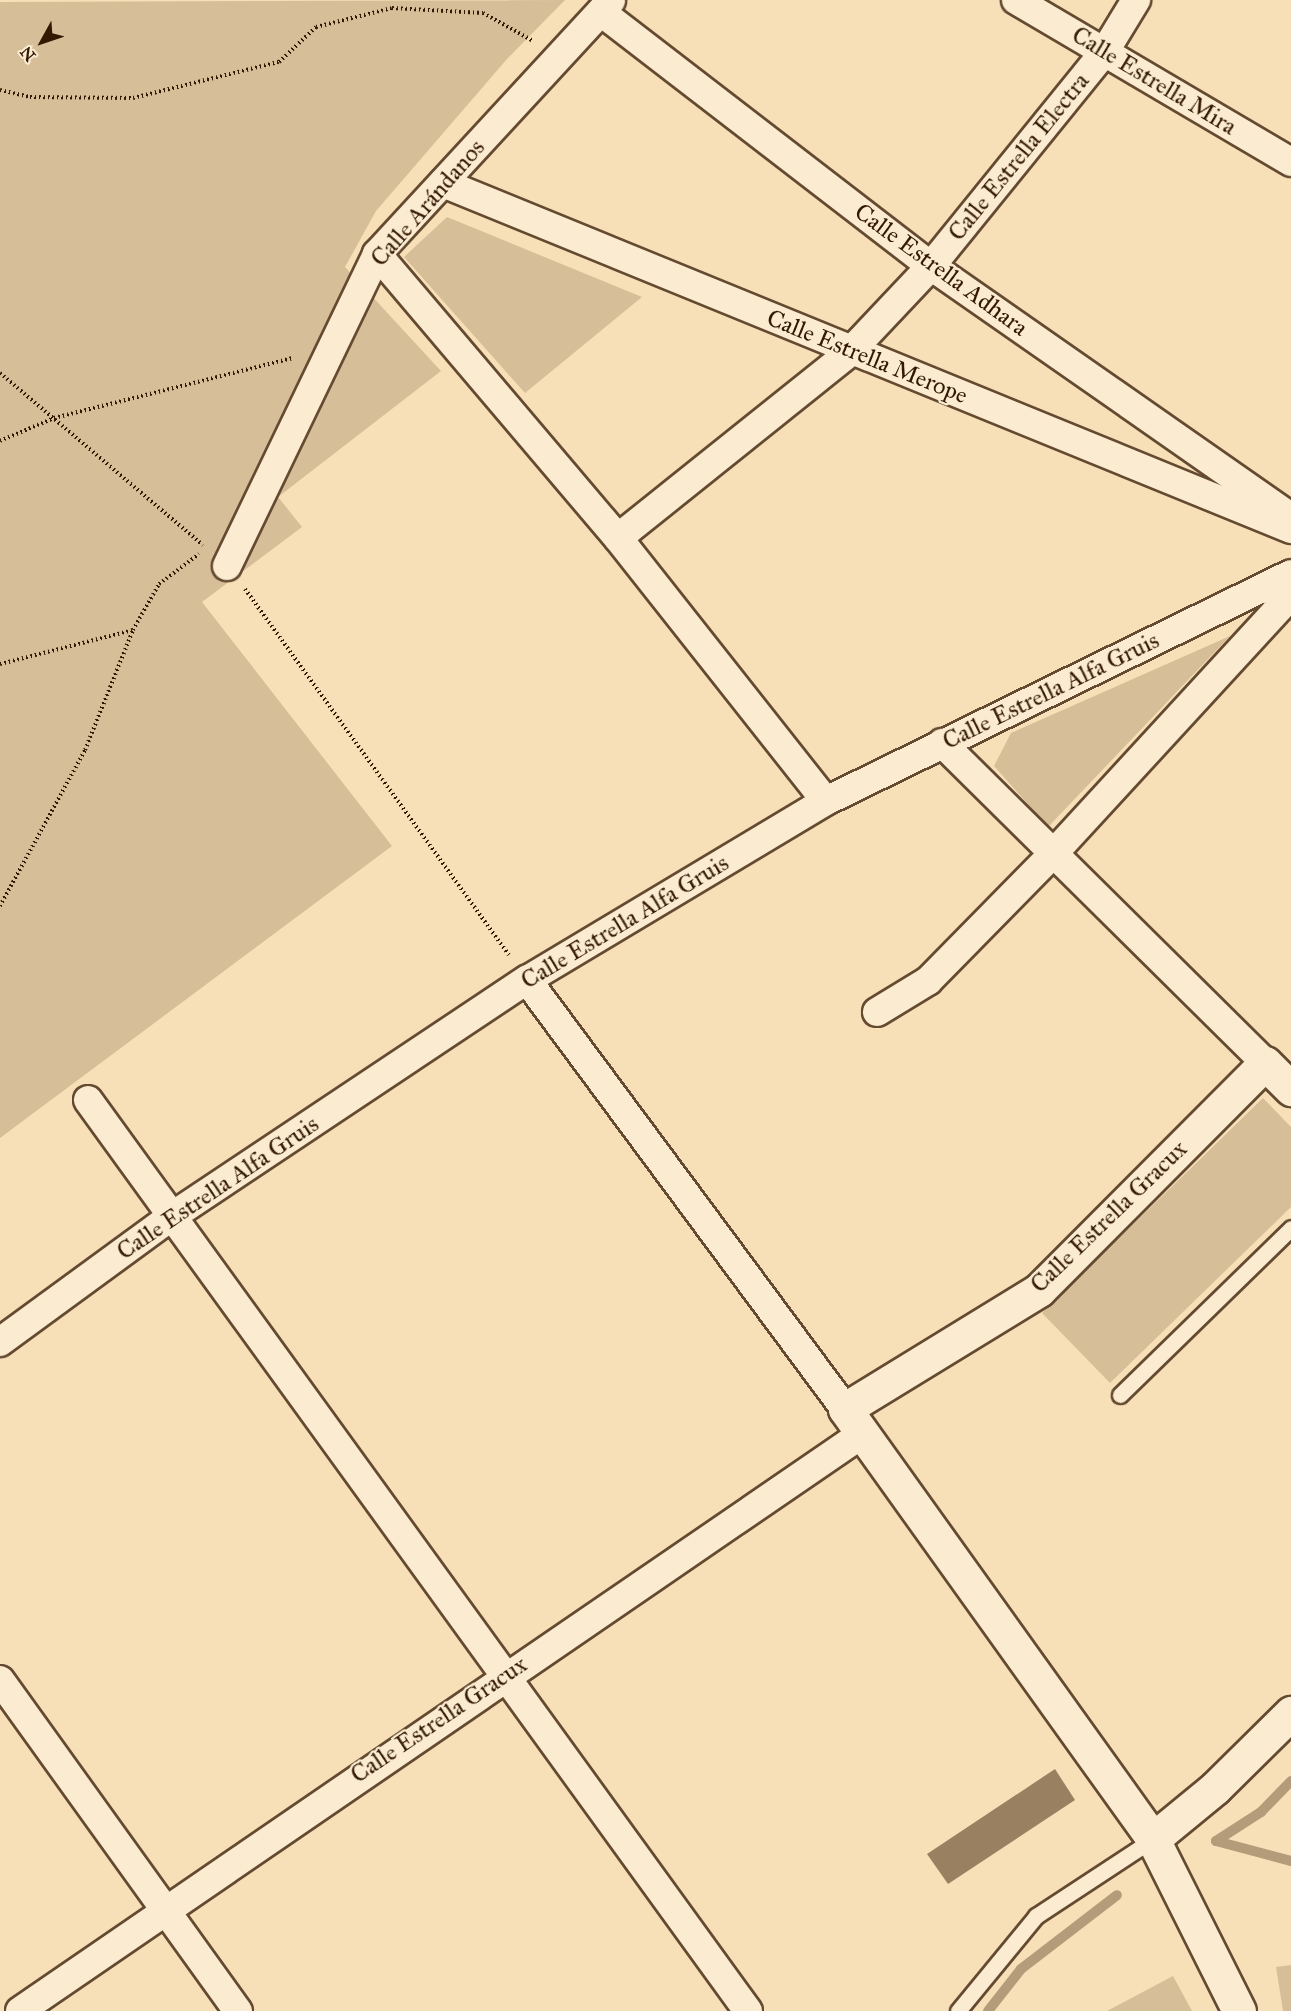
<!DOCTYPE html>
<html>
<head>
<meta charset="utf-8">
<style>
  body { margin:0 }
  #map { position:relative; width:1291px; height:2011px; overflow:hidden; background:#f7e0b8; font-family:"IM FELL Great Primer",serif }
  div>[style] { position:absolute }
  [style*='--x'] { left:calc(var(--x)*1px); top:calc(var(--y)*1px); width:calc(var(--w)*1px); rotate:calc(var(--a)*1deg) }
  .green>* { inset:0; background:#d6be99 }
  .stream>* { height:10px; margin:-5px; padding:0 5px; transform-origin:5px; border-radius:5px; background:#b49c7a }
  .building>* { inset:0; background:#998061 }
  .path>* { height:4px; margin-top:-2px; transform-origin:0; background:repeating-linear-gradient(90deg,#331802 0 1.5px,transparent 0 4.5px) }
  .roads { filter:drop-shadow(2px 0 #644a30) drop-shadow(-2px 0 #644a30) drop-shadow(0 2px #644a30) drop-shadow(0 -2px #644a30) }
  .service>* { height:15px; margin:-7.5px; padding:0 7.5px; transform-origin:7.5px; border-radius:7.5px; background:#faebd1 }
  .minor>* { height:28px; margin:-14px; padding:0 14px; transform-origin:14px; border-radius:14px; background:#faebd1 }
  .tertiary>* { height:33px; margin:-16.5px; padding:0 16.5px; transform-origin:16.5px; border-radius:16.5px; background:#faebd1 }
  span { translate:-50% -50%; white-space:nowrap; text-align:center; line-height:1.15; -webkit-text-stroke:4.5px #faebd1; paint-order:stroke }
  .street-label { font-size:24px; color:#331802 }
  .north { position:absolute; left:12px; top:12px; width:60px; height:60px; -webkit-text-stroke:4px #faebd1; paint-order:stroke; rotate:230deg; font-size:16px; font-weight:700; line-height:24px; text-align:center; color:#331802 }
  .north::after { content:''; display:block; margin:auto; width:21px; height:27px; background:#331802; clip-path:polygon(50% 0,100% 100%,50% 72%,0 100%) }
</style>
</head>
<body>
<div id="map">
  <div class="green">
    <i style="clip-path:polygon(565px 0,507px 59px,376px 211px,345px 267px,441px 371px,278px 497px,302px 527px,202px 602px,392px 846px,0 1138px,0 2px)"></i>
    <i style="clip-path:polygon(447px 217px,642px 297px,525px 393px,404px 257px)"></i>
    <i style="clip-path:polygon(1230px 636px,1048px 827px,994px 766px,1011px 733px)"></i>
    <i style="clip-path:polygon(1263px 1098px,1291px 1127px,1291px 1207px,1110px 1383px,1042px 1313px)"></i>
    <i style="clip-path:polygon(1291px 1965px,1291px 2011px,1283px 2011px,1276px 1967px)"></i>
    <i style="clip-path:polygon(1173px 1976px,1192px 2011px,1107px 2011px)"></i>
  </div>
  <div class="stream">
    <i style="--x:1216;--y:1841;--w:54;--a:-32.8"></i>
    <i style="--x:1261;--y:1812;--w:43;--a:-45.9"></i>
    <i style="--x:1216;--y:1841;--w:78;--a:14.9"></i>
    <i style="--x:988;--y:2011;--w:53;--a:-51.8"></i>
    <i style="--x:1021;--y:1969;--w:121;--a:-37.6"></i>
  </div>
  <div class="building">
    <i style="clip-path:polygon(1055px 1769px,1075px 1800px,948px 1884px,927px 1854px)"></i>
  </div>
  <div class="path">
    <i style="--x:0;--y:90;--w:31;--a:13"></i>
    <i style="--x:30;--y:97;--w:103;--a:0.6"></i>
    <i style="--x:133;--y:98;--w:150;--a:-13.9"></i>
    <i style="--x:279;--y:62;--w:51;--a:-43.4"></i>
    <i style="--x:316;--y:27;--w:78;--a:-14"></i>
    <i style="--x:392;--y:8;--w:91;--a:3.1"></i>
    <i style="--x:483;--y:13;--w:57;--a:29.2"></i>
    <i style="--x:0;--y:373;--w:266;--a:40.3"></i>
    <i style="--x:0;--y:441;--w:59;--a:-23.1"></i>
    <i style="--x:54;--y:418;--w:245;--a:-14.1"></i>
    <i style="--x:245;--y:589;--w:451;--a:54.2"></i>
    <i style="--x:0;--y:664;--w:137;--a:-14.3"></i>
    <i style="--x:133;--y:630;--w:53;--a:-60.5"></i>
    <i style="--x:159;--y:584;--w:50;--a:-36.9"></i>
    <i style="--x:0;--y:906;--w:178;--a:-61.4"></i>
    <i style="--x:85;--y:750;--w:129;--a:-68.2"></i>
  </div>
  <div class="roads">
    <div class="service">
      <i style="--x:1120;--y:1395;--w:239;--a:-44.3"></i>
      <i style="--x:958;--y:2011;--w:123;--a:-50.6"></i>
      <i style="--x:1036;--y:1916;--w:140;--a:-33.3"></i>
    </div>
    <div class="minor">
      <i style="--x:1016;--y:0;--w:319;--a:30.5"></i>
      <i style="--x:601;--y:12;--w:416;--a:37.6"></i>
      <i style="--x:931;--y:266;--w:439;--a:34.9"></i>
      <i style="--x:443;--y:183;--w:916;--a:22.2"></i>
      <i style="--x:377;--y:254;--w:372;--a:49.7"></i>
      <i style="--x:618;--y:538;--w:335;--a:51.7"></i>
      <i style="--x:618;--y:538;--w:299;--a:-38.7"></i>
      <i style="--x:851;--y:351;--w:117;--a:-46.7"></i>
      <i style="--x:931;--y:266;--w:277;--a:-51"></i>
      <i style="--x:1105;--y:51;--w:60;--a:-58.7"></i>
      <i style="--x:227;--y:566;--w:346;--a:-64.3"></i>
      <i style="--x:377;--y:254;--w:345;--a:-47.3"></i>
      <i style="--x:942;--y:743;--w:455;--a:44.7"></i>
      <i style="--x:527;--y:980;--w:534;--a:53.45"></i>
      <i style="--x:877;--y:1012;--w:60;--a:-31.3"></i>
      <i style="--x:928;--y:981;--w:178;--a:-45.5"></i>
      <i style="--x:1053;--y:854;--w:352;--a:-47.4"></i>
      <i style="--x:88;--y:1100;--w:1125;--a:54.08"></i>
      <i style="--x:0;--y:1342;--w:212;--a:-36.2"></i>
      <i style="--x:171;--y:1217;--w:428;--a:-33.7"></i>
      <i style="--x:527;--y:980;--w:348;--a:-30.9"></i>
      <i style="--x:826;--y:801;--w:517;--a:-26.02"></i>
      <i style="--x:0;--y:1680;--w:408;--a:54.3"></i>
      <i style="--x:20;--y:2011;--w:1021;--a:-34.42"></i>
    </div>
    <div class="tertiary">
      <i style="--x:1153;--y:1839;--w:80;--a:-39.4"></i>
      <i style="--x:1215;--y:1788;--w:107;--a:-44.6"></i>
      <i style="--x:1239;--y:2011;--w:192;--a:-116.6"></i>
      <i style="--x:1153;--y:1839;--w:529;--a:-125.61"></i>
      <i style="--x:845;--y:1409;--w:228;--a:-31.5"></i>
      <i style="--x:1039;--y:1290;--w:320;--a:-45.1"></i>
      <i style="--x:1265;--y:1063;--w:37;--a:45"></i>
    </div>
  </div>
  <div class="street-label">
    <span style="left:1154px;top:81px;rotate:31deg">Calle Estrella Mira</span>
    <span style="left:1019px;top:157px;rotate:-51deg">Calle Estrella Electra</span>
    <span style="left:428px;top:203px;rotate:-49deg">Calle Arándanos</span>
    <span style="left:941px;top:270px;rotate:36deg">Calle Estrella Adhara</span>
    <span style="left:867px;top:357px;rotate:22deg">Calle Estrella Merope</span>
    <span style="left:1051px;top:691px;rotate:-26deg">Calle Estrella Alfa Gruis</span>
    <span style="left:625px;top:922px;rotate:-31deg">Calle Estrella Alfa Gruis</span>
    <span style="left:218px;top:1188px;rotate:-34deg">Calle Estrella Alfa Gruis</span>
    <span style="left:1109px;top:1217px;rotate:-44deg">Calle Estrella Gracux</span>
    <span style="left:439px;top:1720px;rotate:-34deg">Calle Estrella Gracux</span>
  </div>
  <div class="north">N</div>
</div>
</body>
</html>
